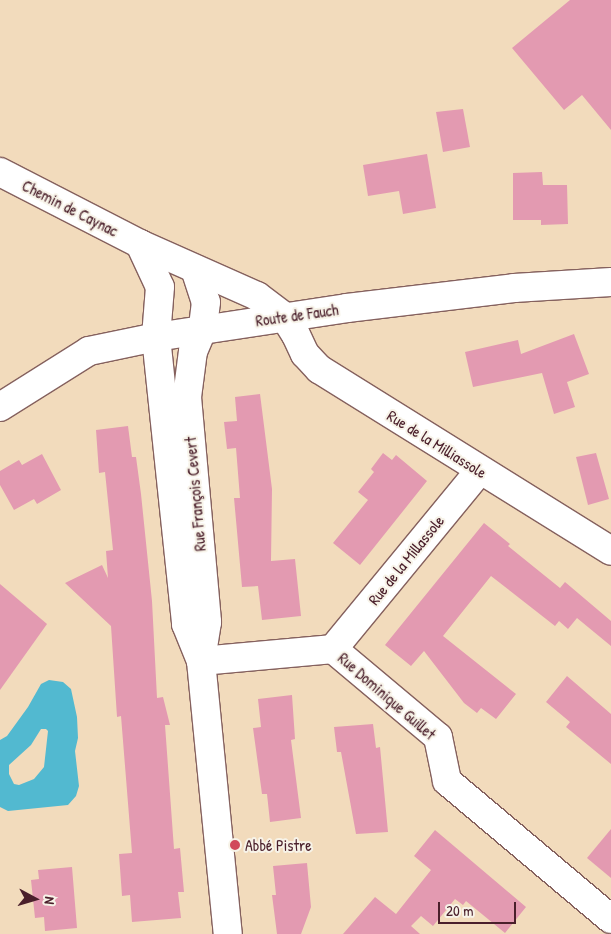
<!DOCTYPE html>
<html>
<head>
<meta charset="utf-8">
<style>
  body { margin:0 }
  #map { position:relative; width:611px; height:934px; overflow:hidden; background:#f2dbbc; font-family:"Patrick Hand",sans-serif }
  div>[style] { position:absolute }
  [style*='--x'] { left:calc(var(--x)*1px); top:calc(var(--y)*1px); width:calc(var(--w)*1px); rotate:calc(var(--a)*1deg) }
  .water>* { inset:0; background:#52b9d0 }
  .building>* { inset:0; background:#e39ab1 }
  .roads { filter:drop-shadow(1px 0 #85615e) drop-shadow(-1px 0 #85615e) drop-shadow(0 1px #85615e) drop-shadow(0 -1px #85615e) }
  .minor>* { height:28px; margin:-14px; padding:0 14px; transform-origin:14px; border-radius:14px; background:#fff }
  .dots>* { width:14px; height:14px; translate:-50% -50%; box-sizing:border-box; border:2px solid #f7f3e8; border-radius:50% }
  span { translate:-50% -50%; white-space:nowrap; text-align:center; line-height:1.15; -webkit-text-stroke:4px #f7f3e8; paint-order:stroke }
  .street-label { font-size:16px; color:#4a1f2b }
  .poi-label { font-size:16px; color:#4a1f2b }
  .left { translate:0 -50%; text-align:left }
  .north { position:absolute; left:10px; top:874px; width:50px; height:50px; -webkit-text-stroke:4px #f7f3e8; paint-order:stroke; rotate:96deg; font-size:14px; font-weight:700; line-height:20px; text-align:center; color:#4a1f2b }
  .north::after { content:''; display:block; margin:auto; width:18px; height:22px; background:#4a1f2b; clip-path:polygon(50% 0,100% 100%,50% 72%,0 100%) }
  .scale { position:absolute; left:438px; top:902px; width:78px; height:22px; box-sizing:border-box; border:2px solid #4a1f2b; border-top:0; padding-left:6px; font-size:15px; line-height:18px; white-space:nowrap; color:#4a1f2b; -webkit-text-stroke:4px #f7f3e8; paint-order:stroke }
</style>
</head>
<body>
<div id="map">
  <div class="water">
    <i style="clip-path:polygon(evenodd,49px 680px,63px 682px,71px 689px,77px 717px,78px 738px,75px 751px,79px 786px,76px 796px,68px 805px,8px 811px,0 807px,0 740px,7px 736px,28px 707px,41px 684px,49px 680px,41px 729px,46px 729px,48px 731px,44px 767px,34px 779px,19px 785px,14px 784px,9px 774px,9px 765px,31px 745px,41px 729px)"></i>
  </div>
  <div class="building">
    <i style="clip-path:polygon(570px 0,611px 0,611px 130px,582px 95px,564px 110px,512px 48px)"></i>
    <i style="clip-path:polygon(463px 109px,470px 147px,443px 152px,436px 112px)"></i>
    <i style="clip-path:polygon(427px 154px,436px 208px,403px 214px,399px 191px,368px 196px,363px 165px)"></i>
    <i style="clip-path:polygon(542px 172px,543px 185px,567px 185px,568px 224px,541px 225px,541px 220px,513px 220px,513px 173px)"></i>
    <i style="clip-path:polygon(574px 334px,589px 374px,567px 382px,575px 407px,554px 414px,542px 373px,473px 387px,465px 352px,518px 340px,521px 354px)"></i>
    <i style="clip-path:polygon(260px 394px,272px 489px,271px 561px,295px 559px,301px 616px,262px 620px,258px 586px,242px 587px,234px 498px,240px 498px,236px 448px,227px 449px,224px 422px,237px 421px,235px 397px)"></i>
    <i style="clip-path:polygon(128px 426px,132px 457px,136px 457px,141px 494px,152px 601px,157px 698px,163px 697px,170px 725px,165px 725px,174px 849px,180px 848px,184px 892px,178px 892px,181px 918px,132px 922px,130px 895px,122px 896px,119px 854px,132px 853px,121px 716px,117px 717px,111px 626px,65px 583px,102px 565px,108px 578px,106px 551px,113px 550px,105px 472px,99px 473px,96px 430px)"></i>
    <i style="clip-path:polygon(383px 453px,392px 460px,396px 455px,427px 481px,360px 565px,333px 543px,368px 500px,358px 492px,374px 472px,371px 469px)"></i>
    <i style="clip-path:polygon(596px 453px,609px 499px,588px 505px,576px 457px)"></i>
    <i style="clip-path:polygon(42px 454px,61px 490px,37px 504px,34px 499px,14px 510px,0 485px,0 471px,19px 460px,22px 465px)"></i>
    <i style="clip-path:polygon(484px 523px,510px 544px,508px 546px,560px 588px,565px 582px,611px 621px,611px 646px,577px 618px,568px 629px,559px 621px,555px 626px,491px 576px,443px 636px,516px 694px,496px 719px,481px 708px,477px 713px,464px 703px,424px 651px,411px 666px,385px 645px)"></i>
    <i style="clip-path:polygon(0 584px,47px 624px,0 690px)"></i>
    <i style="clip-path:polygon(567px 676px,611px 714px,611px 764px,566px 727px,570px 722px,546px 702px)"></i>
    <i style="clip-path:polygon(292px 695px,295px 739px,291px 740px,301px 818px,270px 822px,267px 794px,262px 794px,253px 728px,261px 727px,258px 699px)"></i>
    <i style="clip-path:polygon(373px 724px,376px 748px,380px 747px,388px 832px,356px 834px,341px 752px,337px 752px,334px 727px)"></i>
    <i style="clip-path:polygon(611px 829px,611px 878px,587px 858px)"></i>
    <i style="clip-path:polygon(435px 830px,526px 907px,505px 933px,466px 901px,463px 905px,455px 899px,433px 926px,421px 916px,411px 926px,420px 934px,343px 934px,375px 897px,396px 914px,431px 870px,414px 856px)"></i>
    <i style="clip-path:polygon(307px 863px,311px 907px,301px 934px,277px 934px,272px 895px,276px 895px,273px 866px)"></i>
    <i style="clip-path:polygon(72px 867px,77px 928px,45px 931px,44px 917px,35px 918px,31px 880px,39px 879px,38px 870px)"></i>
  </div>
  <div class="roads">
    <div class="minor">
      <i style="--x:0;--y:172;--w:157;--a:27.2"></i>
      <i style="--x:140;--y:244;--w:128;--a:24"></i>
      <i style="--x:257;--y:296;--w:34;--a:37"></i>
      <i style="--x:284;--y:316;--w:22;--a:58"></i>
      <i style="--x:296;--y:335;--w:21;--a:65"></i>
      <i style="--x:305;--y:354;--w:21;--a:47"></i>
      <i style="--x:319;--y:369;--w:344;--a:31.9"></i>
      <i style="--x:140;--y:244;--w:47;--a:65.1"></i>
      <i style="--x:160;--y:287;--w:50;--a:94.6"></i>
      <i style="--x:156;--y:337;--w:289;--a:84"></i>
      <i style="--x:186;--y:624;--w:40;--a:68"></i>
      <i style="--x:195;--y:269;--w:35;--a:72"></i>
      <i style="--x:206;--y:302;--w:26;--a:97"></i>
      <i style="--x:203;--y:328;--w:25;--a:113"></i>
      <i style="--x:193;--y:351;--w:46;--a:97.4"></i>
      <i style="--x:187;--y:397;--w:226;--a:84.9"></i>
      <i style="--x:207;--y:622;--w:39;--a:99"></i>
      <i style="--x:201;--y:661;--w:274;--a:84.4"></i>
      <i style="--x:0;--y:407;--w:105;--a:-32.2"></i>
      <i style="--x:89;--y:351;--w:68;--a:-11.8"></i>
      <i style="--x:156;--y:337;--w:193;--a:-8.6"></i>
      <i style="--x:347;--y:308;--w:168;--a:-6.8"></i>
      <i style="--x:514;--y:288;--w:97;--a:-3.5"></i>
      <i style="--x:333;--y:649;--w:230;--a:-50.6"></i>
      <i style="--x:201;--y:661;--w:133;--a:-5.2"></i>
      <i style="--x:333;--y:649;--w:137;--a:40"></i>
      <i style="--x:438;--y:737;--w:45;--a:78.4"></i>
      <i style="--x:447;--y:781;--w:214;--a:40.1"></i>
    </div>
  </div>
  <div class="dots">
    <i style="left:235px;top:845px;background:#d1495b"></i>
  </div>
  <div class="street-label">
    <span style="left:70px;top:208px;rotate:27deg">Chemin de Caynac</span>
    <span style="left:297px;top:315px;rotate:-8deg">Route de Fauch</span>
    <span style="left:437px;top:444px;rotate:32deg">Rue de la Milliassole</span>
    <span style="left:195px;top:494px;rotate:-95deg">Rue François Cevert</span>
    <span style="left:406px;top:560px;rotate:-51deg">Rue de la Millassole</span>
    <span style="left:387px;top:696px;rotate:41deg">Rue Dominique Guillet</span>
  </div>
  <div class="poi-label">
    <span class="left" style="left:245px;top:845px">Abbé Pistre</span>
  </div>
  <div class="north">N</div>
  <div class="scale">20 m</div>
</div>
</body>
</html>
